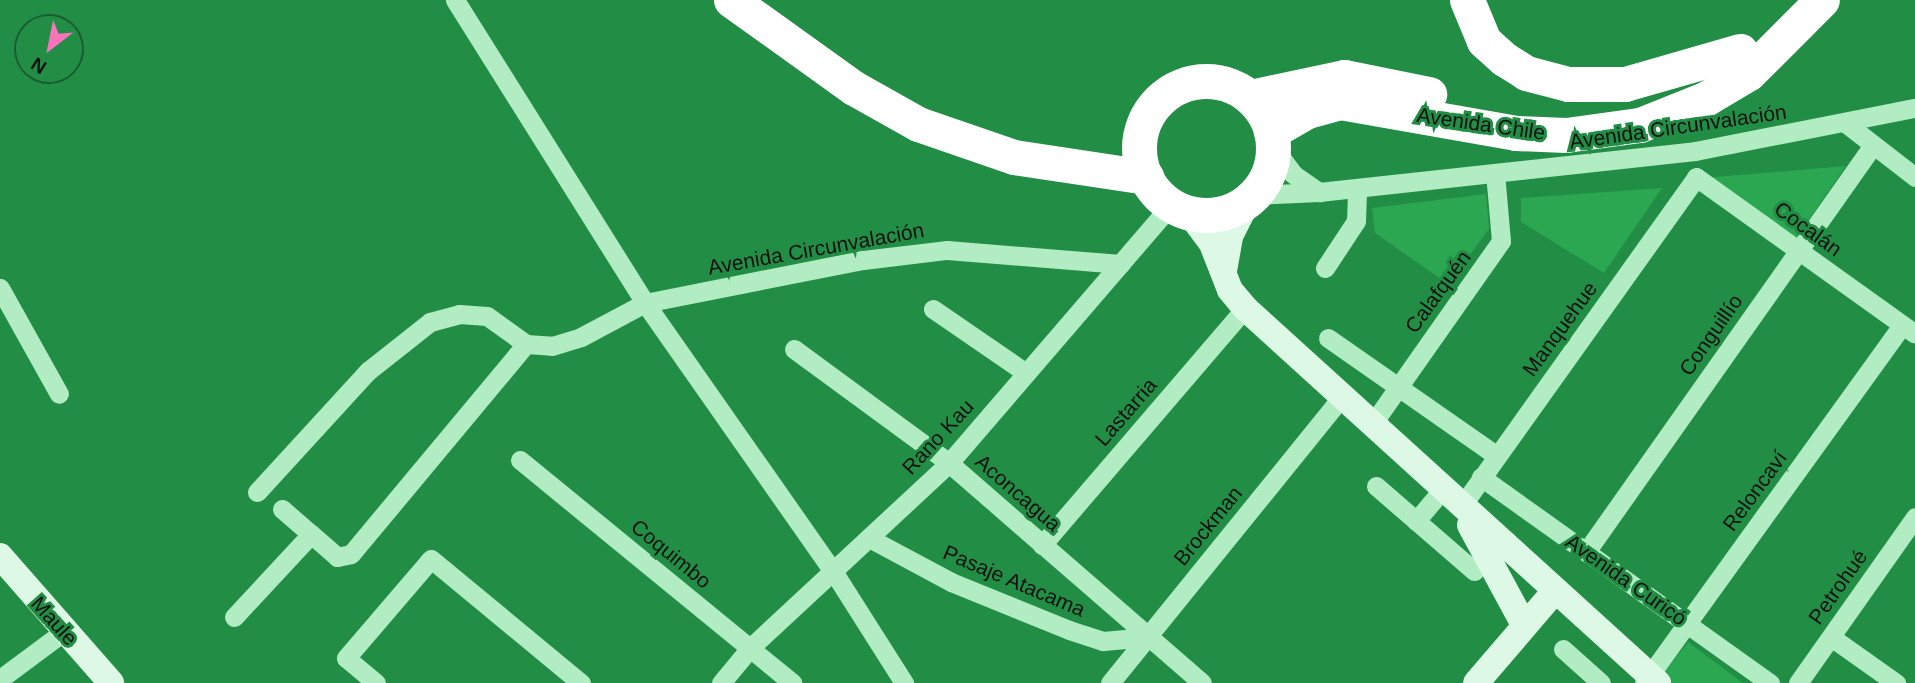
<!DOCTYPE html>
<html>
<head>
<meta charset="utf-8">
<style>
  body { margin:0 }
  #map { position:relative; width:1915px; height:683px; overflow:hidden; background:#228e45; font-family:Helvetica,sans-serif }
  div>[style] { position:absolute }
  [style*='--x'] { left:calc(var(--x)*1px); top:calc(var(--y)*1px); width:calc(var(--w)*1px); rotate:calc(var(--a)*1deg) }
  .green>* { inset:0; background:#2ba651 }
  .street>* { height:19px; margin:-9.5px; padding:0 9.5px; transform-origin:9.5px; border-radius:9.5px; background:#b1ecc3 }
  .secondary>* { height:26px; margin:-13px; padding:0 13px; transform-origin:13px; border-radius:13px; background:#ddf9e6 }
  .highway>* { height:35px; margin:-17.5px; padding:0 17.5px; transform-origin:17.5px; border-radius:17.5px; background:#fff }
  .highway>.ring { margin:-17.5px; padding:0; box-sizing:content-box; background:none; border:35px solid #fff; border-radius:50% }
  span { translate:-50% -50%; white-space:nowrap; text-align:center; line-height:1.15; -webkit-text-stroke:6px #228e45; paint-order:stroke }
  .street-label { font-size:21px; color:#111 }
  .north { position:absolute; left:14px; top:14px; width:70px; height:70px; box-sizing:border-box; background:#228e45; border:2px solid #1b5c30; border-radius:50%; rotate:212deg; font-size:19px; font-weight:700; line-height:28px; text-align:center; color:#111 }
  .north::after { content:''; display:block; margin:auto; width:24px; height:32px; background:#f873b9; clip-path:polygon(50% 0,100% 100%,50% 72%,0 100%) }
</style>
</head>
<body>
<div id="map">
  <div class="green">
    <i style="clip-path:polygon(1846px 166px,1794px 241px,1704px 178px)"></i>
    <i style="clip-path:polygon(1662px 188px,1604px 273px,1521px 222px,1521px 198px)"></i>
    <i style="clip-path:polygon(1486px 194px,1489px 229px,1448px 284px,1375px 233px,1372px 208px)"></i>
    <i style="clip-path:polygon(1688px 642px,1743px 683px,1669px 683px,1661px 676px)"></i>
  </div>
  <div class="street">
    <i style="--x:455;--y:0;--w:358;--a:57.9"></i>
    <i style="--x:645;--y:303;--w:327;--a:55"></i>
    <i style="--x:833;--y:571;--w:133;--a:57.6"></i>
    <i style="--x:1848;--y:125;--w:85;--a:37.8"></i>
    <i style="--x:1273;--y:147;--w:34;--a:53"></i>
    <i style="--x:1293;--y:174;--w:32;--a:35"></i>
    <i style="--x:1696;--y:177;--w:269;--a:35.6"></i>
    <i style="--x:1255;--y:195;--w:64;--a:-2.7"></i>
    <i style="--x:1319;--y:192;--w:378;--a:-6.2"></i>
    <i style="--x:1695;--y:151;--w:224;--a:-11.1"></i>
    <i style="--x:1325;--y:268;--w:56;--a:-56.6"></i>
    <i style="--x:1356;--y:221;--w:33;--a:-88"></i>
    <i style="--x:0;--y:288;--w:121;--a:60.9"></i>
    <i style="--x:933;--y:309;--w:113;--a:34.5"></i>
    <i style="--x:1328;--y:338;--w:206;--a:34.9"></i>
    <i style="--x:794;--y:349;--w:192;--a:36.3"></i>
    <i style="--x:949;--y:463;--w:335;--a:41"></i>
    <i style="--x:1371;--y:426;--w:226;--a:-54.9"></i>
    <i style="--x:1501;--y:241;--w:68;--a:-95"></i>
    <i style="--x:520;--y:460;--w:352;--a:39.3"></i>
    <i style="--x:1481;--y:477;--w:355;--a:35.5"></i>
    <i style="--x:1376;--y:486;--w:130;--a:40.9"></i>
    <i style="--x:257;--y:492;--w:164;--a:-47.5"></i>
    <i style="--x:368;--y:371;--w:79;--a:-38.3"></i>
    <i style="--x:430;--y:322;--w:30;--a:-15"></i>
    <i style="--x:459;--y:314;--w:28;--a:4"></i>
    <i style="--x:487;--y:316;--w:48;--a:35.7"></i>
    <i style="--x:1461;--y:507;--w:405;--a:-54.5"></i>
    <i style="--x:282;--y:509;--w:38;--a:41"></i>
    <i style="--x:1416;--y:521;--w:40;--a:-50"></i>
    <i style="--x:869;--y:538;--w:93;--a:28.2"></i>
    <i style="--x:951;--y:582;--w:127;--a:22.1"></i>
    <i style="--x:1069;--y:630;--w:36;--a:18"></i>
    <i style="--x:1103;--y:641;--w:45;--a:-5.1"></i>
    <i style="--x:1042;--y:545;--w:312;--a:-49.4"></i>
    <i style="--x:1586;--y:552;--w:498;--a:-54.8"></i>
    <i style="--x:234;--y:617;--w:113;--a:-47.1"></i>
    <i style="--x:311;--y:534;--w:35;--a:41"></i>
    <i style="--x:337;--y:557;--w:14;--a:-12"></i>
    <i style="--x:351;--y:554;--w:273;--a:-50.2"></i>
    <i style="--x:526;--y:344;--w:26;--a:4"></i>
    <i style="--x:552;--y:346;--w:30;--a:-17"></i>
    <i style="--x:581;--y:337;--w:72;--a:-28"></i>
    <i style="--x:645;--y:303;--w:222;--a:-11.2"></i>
    <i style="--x:863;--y:260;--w:85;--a:-6.8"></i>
    <i style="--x:947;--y:250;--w:174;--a:4.6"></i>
    <i style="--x:1831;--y:637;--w:80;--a:35.3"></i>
    <i style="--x:1563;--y:649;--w:51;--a:41.8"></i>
    <i style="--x:0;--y:679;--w:79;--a:-36.7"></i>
    <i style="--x:376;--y:683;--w:39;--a:-140"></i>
    <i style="--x:346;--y:658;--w:130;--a:-49.4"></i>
    <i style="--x:431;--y:559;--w:195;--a:39.6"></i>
    <i style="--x:721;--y:683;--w:45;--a:-50.4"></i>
    <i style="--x:750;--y:648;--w:272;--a:-42.9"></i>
    <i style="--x:949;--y:463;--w:340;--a:-49.3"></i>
    <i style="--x:1110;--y:683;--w:367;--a:-51"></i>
    <i style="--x:1644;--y:683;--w:441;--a:-54.2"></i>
    <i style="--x:1798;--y:683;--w:203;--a:-54.8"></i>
  </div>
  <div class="secondary">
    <i style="--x:1189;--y:213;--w:39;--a:53"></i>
    <i style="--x:1212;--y:244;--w:49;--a:68.6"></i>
    <i style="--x:1230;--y:290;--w:23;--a:50"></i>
    <i style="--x:1245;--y:308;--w:558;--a:42.24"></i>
    <i style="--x:1224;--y:271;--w:36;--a:-80"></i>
    <i style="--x:1230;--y:236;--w:38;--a:-63"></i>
    <i style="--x:1470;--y:525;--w:114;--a:61.6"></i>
    <i style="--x:0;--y:556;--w:169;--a:48.8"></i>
    <i style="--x:1476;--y:683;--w:120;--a:-49.4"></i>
  </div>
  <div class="highway">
    <i style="--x:731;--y:0;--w:151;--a:35.6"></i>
    <i style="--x:854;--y:88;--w:73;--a:29.4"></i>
    <i style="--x:918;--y:124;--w:102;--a:19"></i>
    <i style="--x:1014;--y:157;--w:134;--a:8.6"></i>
    <i style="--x:1467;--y:0;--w:44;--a:67.5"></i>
    <i style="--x:1484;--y:41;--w:27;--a:42"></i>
    <i style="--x:1504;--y:59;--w:26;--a:32"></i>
    <i style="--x:1526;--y:73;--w:43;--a:14.7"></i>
    <i style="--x:1568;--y:84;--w:57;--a:0"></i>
    <i style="--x:1625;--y:84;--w:120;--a:-16"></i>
    <i class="ring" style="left:1139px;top:81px;width:99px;height:99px"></i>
    <i style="--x:1250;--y:97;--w:96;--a:-12"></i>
    <i style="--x:1344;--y:77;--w:87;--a:11.3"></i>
    <i style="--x:1271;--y:132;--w:42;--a:-30.3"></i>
    <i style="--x:1307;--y:111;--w:34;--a:-15"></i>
    <i style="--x:1340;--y:102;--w:179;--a:10"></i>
    <i style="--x:1516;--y:133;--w:50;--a:2.3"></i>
    <i style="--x:1566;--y:135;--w:75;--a:-7.7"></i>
    <i style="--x:1640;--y:125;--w:72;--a:-21.9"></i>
    <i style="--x:1707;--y:98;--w:49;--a:-30.8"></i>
    <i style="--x:1749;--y:73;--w:103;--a:-45"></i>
  </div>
  <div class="street-label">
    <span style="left:1481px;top:124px;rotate:8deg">Avenida Chile</span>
    <span style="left:1678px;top:127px;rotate:-8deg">Avenida Circunvalación</span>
    <span style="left:1808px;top:229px;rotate:36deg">Cocalán</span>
    <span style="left:816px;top:249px;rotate:-10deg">Avenida Circunvalación</span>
    <span style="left:1438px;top:292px;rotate:-54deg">Calafquén</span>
    <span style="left:1560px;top:329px;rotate:-54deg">Manquehue</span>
    <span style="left:1711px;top:335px;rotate:-55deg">Conguillío</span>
    <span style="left:1126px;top:412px;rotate:-49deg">Lastarria</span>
    <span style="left:938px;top:437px;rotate:-47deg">Rano Kau</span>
    <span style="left:1755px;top:491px;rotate:-54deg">Reloncaví</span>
    <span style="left:1018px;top:493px;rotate:41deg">Aconcagua</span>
    <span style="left:1208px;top:526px;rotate:-51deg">Brockman</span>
    <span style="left:671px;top:554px;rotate:39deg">Coquimbo</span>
    <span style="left:1626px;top:580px;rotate:35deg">Avenida Curicó</span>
    <span style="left:1014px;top:581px;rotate:23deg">Pasaje Atacama</span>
    <span style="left:1838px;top:587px;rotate:-55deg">Petrohué</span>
    <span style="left:54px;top:621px;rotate:48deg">Maule</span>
  </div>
  <div class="north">N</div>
</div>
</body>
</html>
